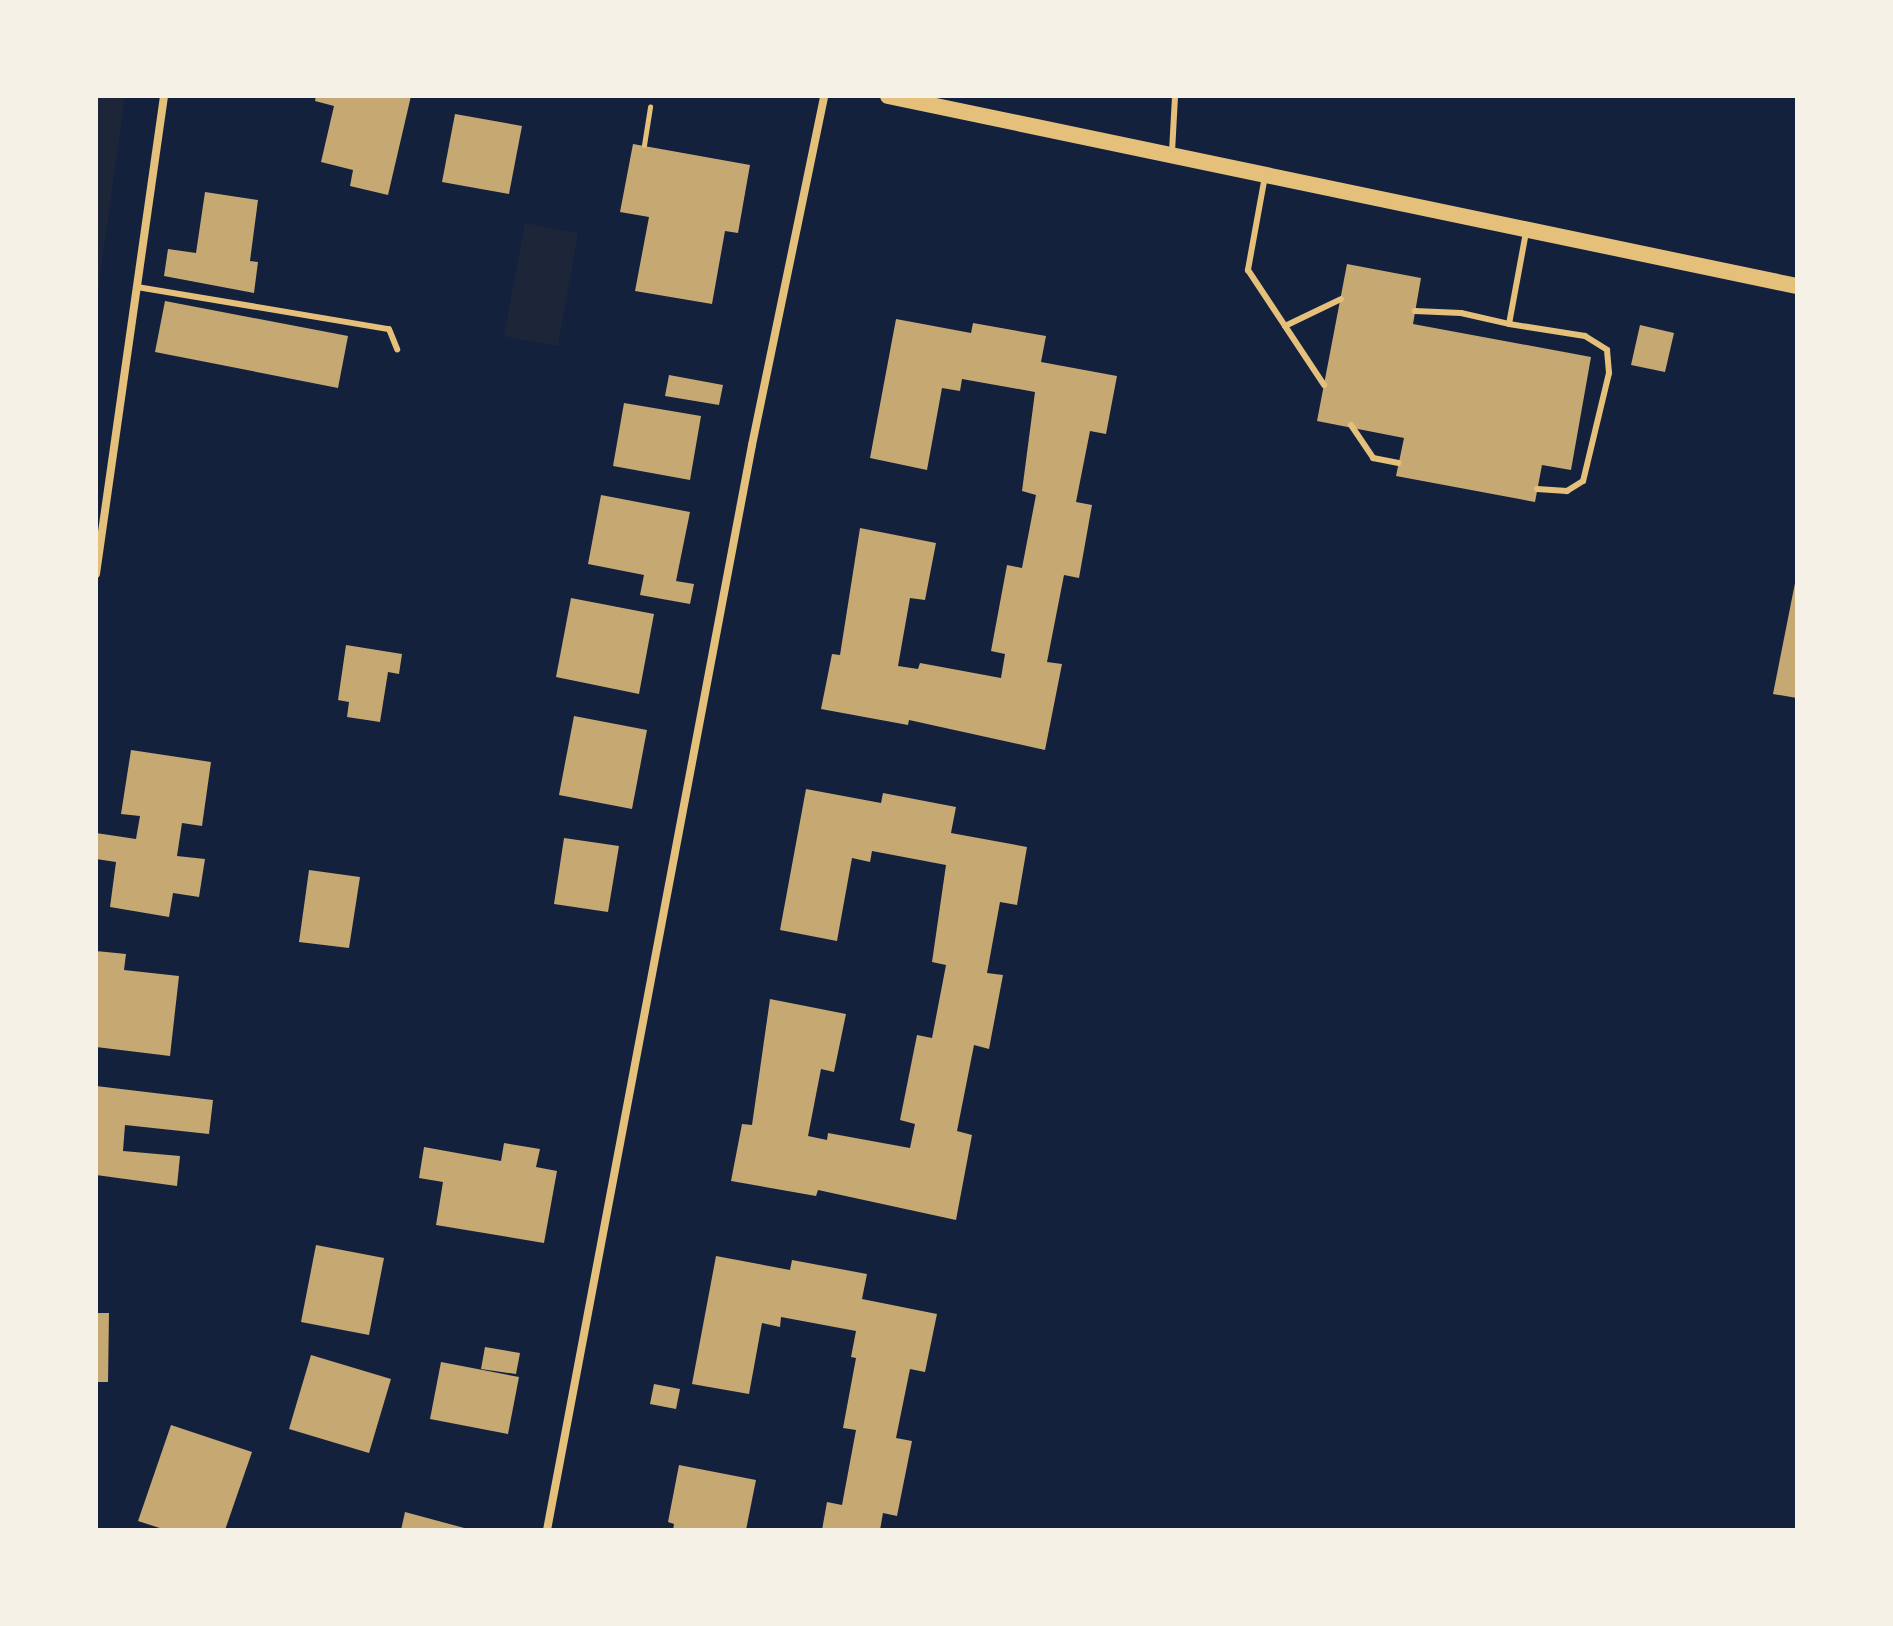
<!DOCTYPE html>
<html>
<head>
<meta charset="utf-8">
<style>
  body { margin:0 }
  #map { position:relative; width:1893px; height:1626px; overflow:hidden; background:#14213d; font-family:"Roboto Condensed",sans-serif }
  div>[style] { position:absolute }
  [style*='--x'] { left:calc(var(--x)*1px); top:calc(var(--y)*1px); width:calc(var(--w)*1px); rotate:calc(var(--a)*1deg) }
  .green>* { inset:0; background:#1d2539 }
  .building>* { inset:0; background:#c6a872 }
  .path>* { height:5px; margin:-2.5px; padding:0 2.5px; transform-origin:2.5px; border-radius:2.5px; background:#e5c07b }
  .service>* { height:6px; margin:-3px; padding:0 3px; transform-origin:3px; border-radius:3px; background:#e5c07b }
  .minor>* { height:8px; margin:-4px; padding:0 4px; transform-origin:4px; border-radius:4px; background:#e5c07b }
  .secondary>* { height:16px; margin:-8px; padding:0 8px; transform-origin:8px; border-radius:8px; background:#e5c07b }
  span { translate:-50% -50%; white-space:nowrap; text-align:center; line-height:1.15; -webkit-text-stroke:8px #f6f1e7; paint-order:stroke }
  .frame { position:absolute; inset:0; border:98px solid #f6f1e7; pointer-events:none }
</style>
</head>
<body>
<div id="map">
  <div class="green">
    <i style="clip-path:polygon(96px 96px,125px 96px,96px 305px)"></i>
    <i style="clip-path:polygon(525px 223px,578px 233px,558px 346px,504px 336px)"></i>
  </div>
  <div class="building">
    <i style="clip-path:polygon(316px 96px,411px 96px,388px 195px,350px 186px,353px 170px,321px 162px,334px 106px,315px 101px)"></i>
    <i style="clip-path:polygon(455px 114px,522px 126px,509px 194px,442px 182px)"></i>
    <i style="clip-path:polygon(633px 144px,750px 165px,738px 233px,725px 231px,712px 304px,635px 291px,649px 217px,620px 212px)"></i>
    <i style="clip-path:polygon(205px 192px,258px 200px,250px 261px,258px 262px,254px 293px,164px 276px,168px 249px,196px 253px)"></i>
    <i style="clip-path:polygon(1347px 264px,1421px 278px,1413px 324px,1591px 357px,1571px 470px,1542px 465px,1535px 502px,1396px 476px,1404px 438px,1317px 421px)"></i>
    <i style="clip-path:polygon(165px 301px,348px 336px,338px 388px,155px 352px)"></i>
    <i style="clip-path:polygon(896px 319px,971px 333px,973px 323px,1046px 336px,1041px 362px,1117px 376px,1106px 434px,1090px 431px,1076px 502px,1092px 505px,1079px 578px,1064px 575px,1047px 662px,1062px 664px,1045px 750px,909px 720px,908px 725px,821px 709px,832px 654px,840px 655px,860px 528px,936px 543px,925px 600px,910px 598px,898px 666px,918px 669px,920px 663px,1001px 678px,1005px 654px,991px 651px,1007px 565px,1022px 568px,1036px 495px,1022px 491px,1035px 392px,962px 379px,960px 391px,942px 388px,927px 470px,870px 458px)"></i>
    <i style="clip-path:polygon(1640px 325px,1674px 333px,1665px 372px,1631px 365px)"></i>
    <i style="clip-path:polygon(669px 375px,723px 385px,719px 405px,665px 396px)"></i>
    <i style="clip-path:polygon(624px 403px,701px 416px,690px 480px,613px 466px)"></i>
    <i style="clip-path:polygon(601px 495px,690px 512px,676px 581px,694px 584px,690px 604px,640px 595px,644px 575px,588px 564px)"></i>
    <i style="clip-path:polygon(1796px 578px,1797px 578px,1797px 698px,1773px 694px)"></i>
    <i style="clip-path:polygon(571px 598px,654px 614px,639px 694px,556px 677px)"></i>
    <i style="clip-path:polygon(346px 645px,402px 654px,399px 674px,388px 672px,380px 722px,347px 717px,349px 702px,338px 700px)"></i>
    <i style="clip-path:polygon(574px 716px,647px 730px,632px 809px,559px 795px)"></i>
    <i style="clip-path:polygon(131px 750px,211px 762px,202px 826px,182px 823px,177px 856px,205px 859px,199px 897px,173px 893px,169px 917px,110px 907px,116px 862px,96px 859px,96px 833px,136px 839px,140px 816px,121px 814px)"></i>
    <i style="clip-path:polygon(806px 789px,881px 803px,883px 793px,956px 807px,951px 833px,1027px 847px,1017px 905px,1000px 902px,987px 973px,1003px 975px,989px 1049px,974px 1045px,957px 1131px,972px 1135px,956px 1220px,818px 1190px,816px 1196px,731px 1181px,742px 1124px,752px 1125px,770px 999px,846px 1014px,834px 1072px,821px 1069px,808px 1136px,827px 1140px,828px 1133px,910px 1148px,915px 1124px,900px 1120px,917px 1035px,932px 1038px,946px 965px,932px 962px,946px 865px,872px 851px,870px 862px,852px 858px,837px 941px,780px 930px)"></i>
    <i style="clip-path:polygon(564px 838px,619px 846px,608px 912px,554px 904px)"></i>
    <i style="clip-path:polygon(309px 870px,360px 877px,349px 948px,299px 942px)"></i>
    <i style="clip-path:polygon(96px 951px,126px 954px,124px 970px,179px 976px,170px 1056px,96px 1047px)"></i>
    <i style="clip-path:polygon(96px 1086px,213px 1100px,209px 1134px,125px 1125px,123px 1151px,180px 1156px,177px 1186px,96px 1175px)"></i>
    <i style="clip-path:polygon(504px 1143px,540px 1149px,536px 1167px,557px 1171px,544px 1243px,436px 1225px,443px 1182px,419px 1178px,424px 1147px,501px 1161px)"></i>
    <i style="clip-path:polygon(316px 1245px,384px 1258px,369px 1335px,301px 1322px)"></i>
    <i style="clip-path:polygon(716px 1256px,790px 1270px,792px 1260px,867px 1274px,862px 1299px,937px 1314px,925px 1372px,910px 1369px,896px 1438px,912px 1441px,897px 1516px,883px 1513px,880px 1530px,822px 1530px,827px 1502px,842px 1505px,856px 1430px,843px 1428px,856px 1358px,851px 1357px,856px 1331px,781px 1317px,780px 1327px,762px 1323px,749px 1394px,692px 1384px)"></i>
    <i style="clip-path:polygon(96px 1313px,109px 1313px,108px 1382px,96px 1382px)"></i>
    <i style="clip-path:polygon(485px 1347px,520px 1353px,516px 1374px,481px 1369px)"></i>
    <i style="clip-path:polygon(311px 1355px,391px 1379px,369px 1453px,289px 1429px)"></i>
    <i style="clip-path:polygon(441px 1362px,519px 1377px,508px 1434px,430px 1419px)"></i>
    <i style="clip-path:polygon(654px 1384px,680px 1389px,676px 1409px,650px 1404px)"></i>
    <i style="clip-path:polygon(171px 1425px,252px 1452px,225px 1530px,166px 1530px,138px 1521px)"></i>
    <i style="clip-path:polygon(679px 1465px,756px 1480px,746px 1530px,673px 1530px,674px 1524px,668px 1522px)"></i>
    <i style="clip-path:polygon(405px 1512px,468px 1529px,467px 1530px,401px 1530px)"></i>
  </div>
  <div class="path">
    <i style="--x:644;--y:145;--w:39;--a:-81"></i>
  </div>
  <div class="service">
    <i style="--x:1172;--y:152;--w:56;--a:-86.9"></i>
    <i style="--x:1265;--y:176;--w:96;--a:100.3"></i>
    <i style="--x:1248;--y:270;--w:67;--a:56.5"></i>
    <i style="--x:1285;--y:326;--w:62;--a:-25.7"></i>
    <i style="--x:137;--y:287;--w:255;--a:9.5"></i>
    <i style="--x:389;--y:329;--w:22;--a:68"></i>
    <i style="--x:1415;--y:311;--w:46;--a:2.5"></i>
    <i style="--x:1461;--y:313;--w:49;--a:12.9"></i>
    <i style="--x:1509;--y:324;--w:94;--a:-79.5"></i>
    <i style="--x:1509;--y:324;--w:77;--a:9"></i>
    <i style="--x:1585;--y:336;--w:26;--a:32"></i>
    <i style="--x:1607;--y:350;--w:23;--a:85"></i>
    <i style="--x:1609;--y:373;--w:111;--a:103.5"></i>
    <i style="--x:1583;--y:481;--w:19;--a:148"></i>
    <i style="--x:1567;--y:491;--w:30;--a:-176"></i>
    <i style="--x:1285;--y:326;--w:71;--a:56.5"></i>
    <i style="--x:1351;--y:425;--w:40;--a:56"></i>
    <i style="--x:1373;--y:458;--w:26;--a:11"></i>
  </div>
  <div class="minor">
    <i style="--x:96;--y:574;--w:483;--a:-81.9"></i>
    <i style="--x:547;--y:1530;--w:1104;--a:-79.3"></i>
    <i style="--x:752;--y:445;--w:356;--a:-78.3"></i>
  </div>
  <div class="secondary">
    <i style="--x:888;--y:96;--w:929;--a:11.81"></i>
  </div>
  <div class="frame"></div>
</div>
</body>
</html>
